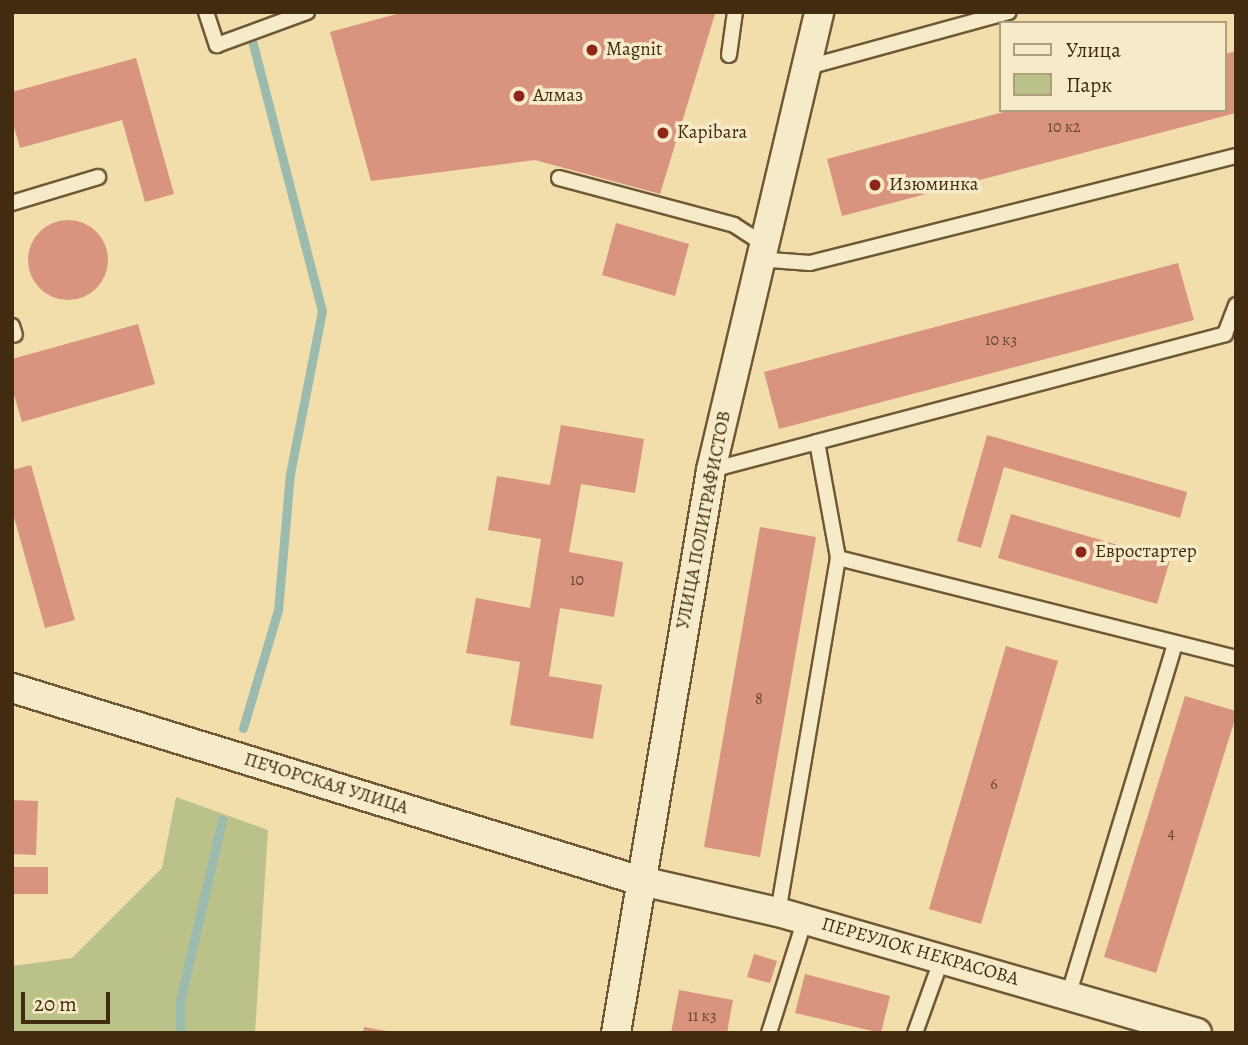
<!DOCTYPE html>
<html>
<head>
<meta charset="utf-8">
<style>
  body { margin:0 }
  #map { position:relative; width:1248px; height:1045px; overflow:hidden; background:#f1deab; font-family:Alegreya,serif }
  div>[style] { position:absolute }
  [style*='--x'] { left:calc(var(--x)*1px); top:calc(var(--y)*1px); width:calc(var(--w)*1px); rotate:calc(var(--a)*1deg) }
  .green>* { inset:0; background:#bac189 }
  .stream>* { height:9px; margin:-4.5px; padding:0 4.5px; transform-origin:4.5px; border-radius:4.5px; background:#9bbbaf }
  .building>* { inset:0; background:#d9947f }
  .round { border-radius:50% }
  .roads { filter:drop-shadow(2px 0 #6e5836) drop-shadow(-2px 0 #6e5836) drop-shadow(0 2px #6e5836) drop-shadow(0 -2px #6e5836) }
  .service>* { height:14px; margin:-7px; padding:0 7px; transform-origin:7px; border-radius:7px; background:#f6eac8 }
  .minor>* { height:28px; margin:-14px; padding:0 14px; transform-origin:14px; border-radius:14px; background:#f6eac8 }
  .dots>* { width:19px; height:19px; translate:-50% -50%; box-sizing:border-box; border:4px solid #f6eac8; border-radius:50% }
  span { translate:-50% -50%; white-space:nowrap; text-align:center; line-height:1.15; -webkit-text-stroke:7px #f6eac8; paint-order:stroke }
  .number-label { font-size:16px; color:#68462b }
  .number-label span { -webkit-text-stroke-width:0 }
  .poi-label { font-size:19px; color:#422c0f }
  .left { translate:0 -50%; text-align:left }
  .street-label { font-size:19px; color:#422c0f }
  .frame { position:absolute; inset:0; border:14px solid #422c0f; pointer-events:none }
  .legend { position:absolute; left:999px; top:21px; width:228px; height:91px; box-sizing:border-box; background:#f6eac8; border:2px solid #ae9e7e; margin:0; padding:9px 12px; list-style:none; font-size:21px; color:#422c0f }
  .legend li { display:flex; align-items:center; gap:14px; height:35px }
  .legend b { width:35px; border:2px solid #ae9e7e }
  .scale { position:absolute; left:21px; top:992px; width:89px; height:32px; box-sizing:border-box; border:4px solid #422c0f; border-top:0; padding-left:9px; font-size:21px; line-height:24px; white-space:nowrap; color:#422c0f; -webkit-text-stroke:5px #f6eac8; paint-order:stroke }
</style>
</head>
<body>
<div id="map">
  <div class="green">
    <i style="clip-path:polygon(176px 797px,268px 830px,255px 1033px,12px 1033px,12px 966px,72px 958px,162px 868px)"></i>
  </div>
  <div class="stream">
    <i style="--x:243;--y:728;--w:123;--a:-73.5"></i>
    <i style="--x:278;--y:610;--w:137;--a:-85"></i>
    <i style="--x:290;--y:474;--w:166;--a:-78.9"></i>
    <i style="--x:322;--y:311;--w:287;--a:-104.5"></i>
    <i style="--x:180;--y:1033;--w:32;--a:-90"></i>
    <i style="--x:180;--y:1001;--w:186;--a:-76.9"></i>
  </div>
  <div class="building">
    <i style="clip-path:polygon(404px 12px,715px 14px,660px 194px,535px 160px,371px 181px,330px 32px)"></i>
    <i style="clip-path:polygon(1236px 51px,1236px 113px,842px 216px,827px 159px,1011px 110px,1225px 110px,1225px 54px)"></i>
    <i style="clip-path:polygon(136px 58px,174px 194px,145px 202px,122px 120px,20px 148px,12px 120px,12px 92px)"></i>
    <i class="round" style="left:28px;top:220px;width:80px;height:80px"></i>
    <i style="clip-path:polygon(616px 223px,689px 244px,675px 296px,602px 275px)"></i>
    <i style="clip-path:polygon(1178px 263px,1194px 320px,779px 429px,764px 372px)"></i>
    <i style="clip-path:polygon(138px 324px,155px 384px,22px 422px,12px 388px,12px 359px)"></i>
    <i style="clip-path:polygon(561px 425px,644px 439px,635px 493px,581px 484px,569px 552px,623px 562px,614px 617px,560px 608px,549px 676px,602px 685px,593px 739px,510px 725px,520px 662px,466px 653px,476px 598px,530px 608px,541px 539px,488px 530px,497px 476px,550px 485px)"></i>
    <i style="clip-path:polygon(987px 435px,1187px 492px,1180px 518px,1004px 467px,981px 548px,957px 541px)"></i>
    <i style="clip-path:polygon(31px 465px,75px 620px,45px 628px,12px 510px,12px 470px)"></i>
    <i style="clip-path:polygon(1011px 514px,1170px 560px,1157px 604px,998px 558px)"></i>
    <i style="clip-path:polygon(760px 527px,816px 537px,760px 857px,704px 847px)"></i>
    <i style="clip-path:polygon(1006px 646px,1058px 661px,981px 924px,929px 909px)"></i>
    <i style="clip-path:polygon(1185px 696px,1236px 711px,1236px 716px,1156px 973px,1104px 957px)"></i>
    <i style="clip-path:polygon(12px 800px,38px 801px,36px 855px,12px 854px)"></i>
    <i style="clip-path:polygon(12px 867px,48px 867px,48px 894px,12px 894px)"></i>
    <i style="clip-path:polygon(754px 954px,777px 961px,770px 983px,747px 977px)"></i>
    <i style="clip-path:polygon(805px 974px,890px 996px,881px 1033px,795px 1013px)"></i>
    <i style="clip-path:polygon(679px 990px,733px 1000px,727px 1033px,671px 1033px)"></i>
    <i style="clip-path:polygon(364px 1027px,387px 1031px,387px 1033px,363px 1033px)"></i>
  </div>
  <div class="roads">
    <div class="service">
      <i style="--x:206;--y:12;--w:35;--a:72"></i>
      <i style="--x:217;--y:45;--w:96;--a:-20.1"></i>
      <i style="--x:729;--y:55;--w:43;--a:-82.1"></i>
      <i style="--x:808;--y:67;--w:208;--a:-15.3"></i>
      <i style="--x:559;--y:178;--w:181;--a:15"></i>
      <i style="--x:734;--y:225;--w:33;--a:33"></i>
      <i style="--x:12;--y:203;--w:90;--a:-16.8"></i>
      <i style="--x:757;--y:259;--w:53;--a:4.3"></i>
      <i style="--x:810;--y:263;--w:439;--a:-14.1"></i>
      <i style="--x:12;--y:326;--w:9;--a:72"></i>
      <i style="--x:817;--y:442;--w:422;--a:-14.8"></i>
      <i style="--x:1225;--y:334;--w:31;--a:-69"></i>
      <i style="--x:711;--y:470;--w:110;--a:-14.8"></i>
      <i style="--x:817;--y:442;--w:118;--a:79.7"></i>
      <i style="--x:838;--y:558;--w:359;--a:99.6"></i>
      <i style="--x:838;--y:558;--w:410;--a:14.1"></i>
      <i style="--x:1069;--y:993;--w:365;--a:-73.1"></i>
      <i style="--x:769;--y:1033;--w:120;--a:-72.5"></i>
      <i style="--x:915;--y:1033;--w:80;--a:-70.2"></i>
    </div>
    <div class="minor">
      <i style="--x:12;--y:688;--w:658;--a:17.06"></i>
      <i style="--x:641;--y:881;--w:140;--a:12.8"></i>
      <i style="--x:778;--y:912;--w:436;--a:16.1"></i>
      <i style="--x:616;--y:1033;--w:571;--a:-80.42"></i>
      <i style="--x:711;--y:470;--w:471;--a:-76.7"></i>
    </div>
  </div>
  <div class="dots">
    <i style="left:592px;top:50px;background:#8f2418"></i>
    <i style="left:519px;top:96px;background:#8f2418"></i>
    <i style="left:663px;top:133px;background:#8f2418"></i>
    <i style="left:875px;top:185px;background:#8f2418"></i>
    <i style="left:1081px;top:552px;background:#8f2418"></i>
  </div>
  <div class="number-label">
    <span style="left:1064px;top:127px">10 к2</span>
    <span style="left:1001px;top:340px">10 к3</span>
    <span style="left:577px;top:580px">10</span>
    <span style="left:759px;top:699px">8</span>
    <span style="left:994px;top:784px">6</span>
    <span style="left:1171px;top:833px">4</span>
    <span style="left:702px;top:1016px">11 к3</span>
  </div>
  <div class="poi-label">
    <span class="left" style="left:606px;top:50px">Magnit</span>
    <span class="left" style="left:533px;top:96px">Алмаз</span>
    <span class="left" style="left:677px;top:133px">Kapibara</span>
    <span class="left" style="left:889px;top:185px">Изюминка</span>
    <span class="left" style="left:1095px;top:552px">Евростартер</span>
  </div>
  <div class="street-label">
    <span style="left:704px;top:520px;rotate:-79deg">УЛИЦА ПОЛИГРАФИСТОВ</span>
    <span style="left:326px;top:784px;rotate:17deg">ПЕЧОРСКАЯ УЛИЦА</span>
    <span style="left:920px;top:952px;rotate:16deg">ПЕРЕУЛОК НЕКРАСОВА</span>
  </div>
  <div class="frame"></div>
  <ul class="legend">
  <li><b style="height:9px;background:#f6eac8"></b>Улица</li>
  <li><b style="height:19px;background:#bac189"></b>Парк</li>
  </ul>
  <div class="scale">20 m</div>
</div>
</body>
</html>
